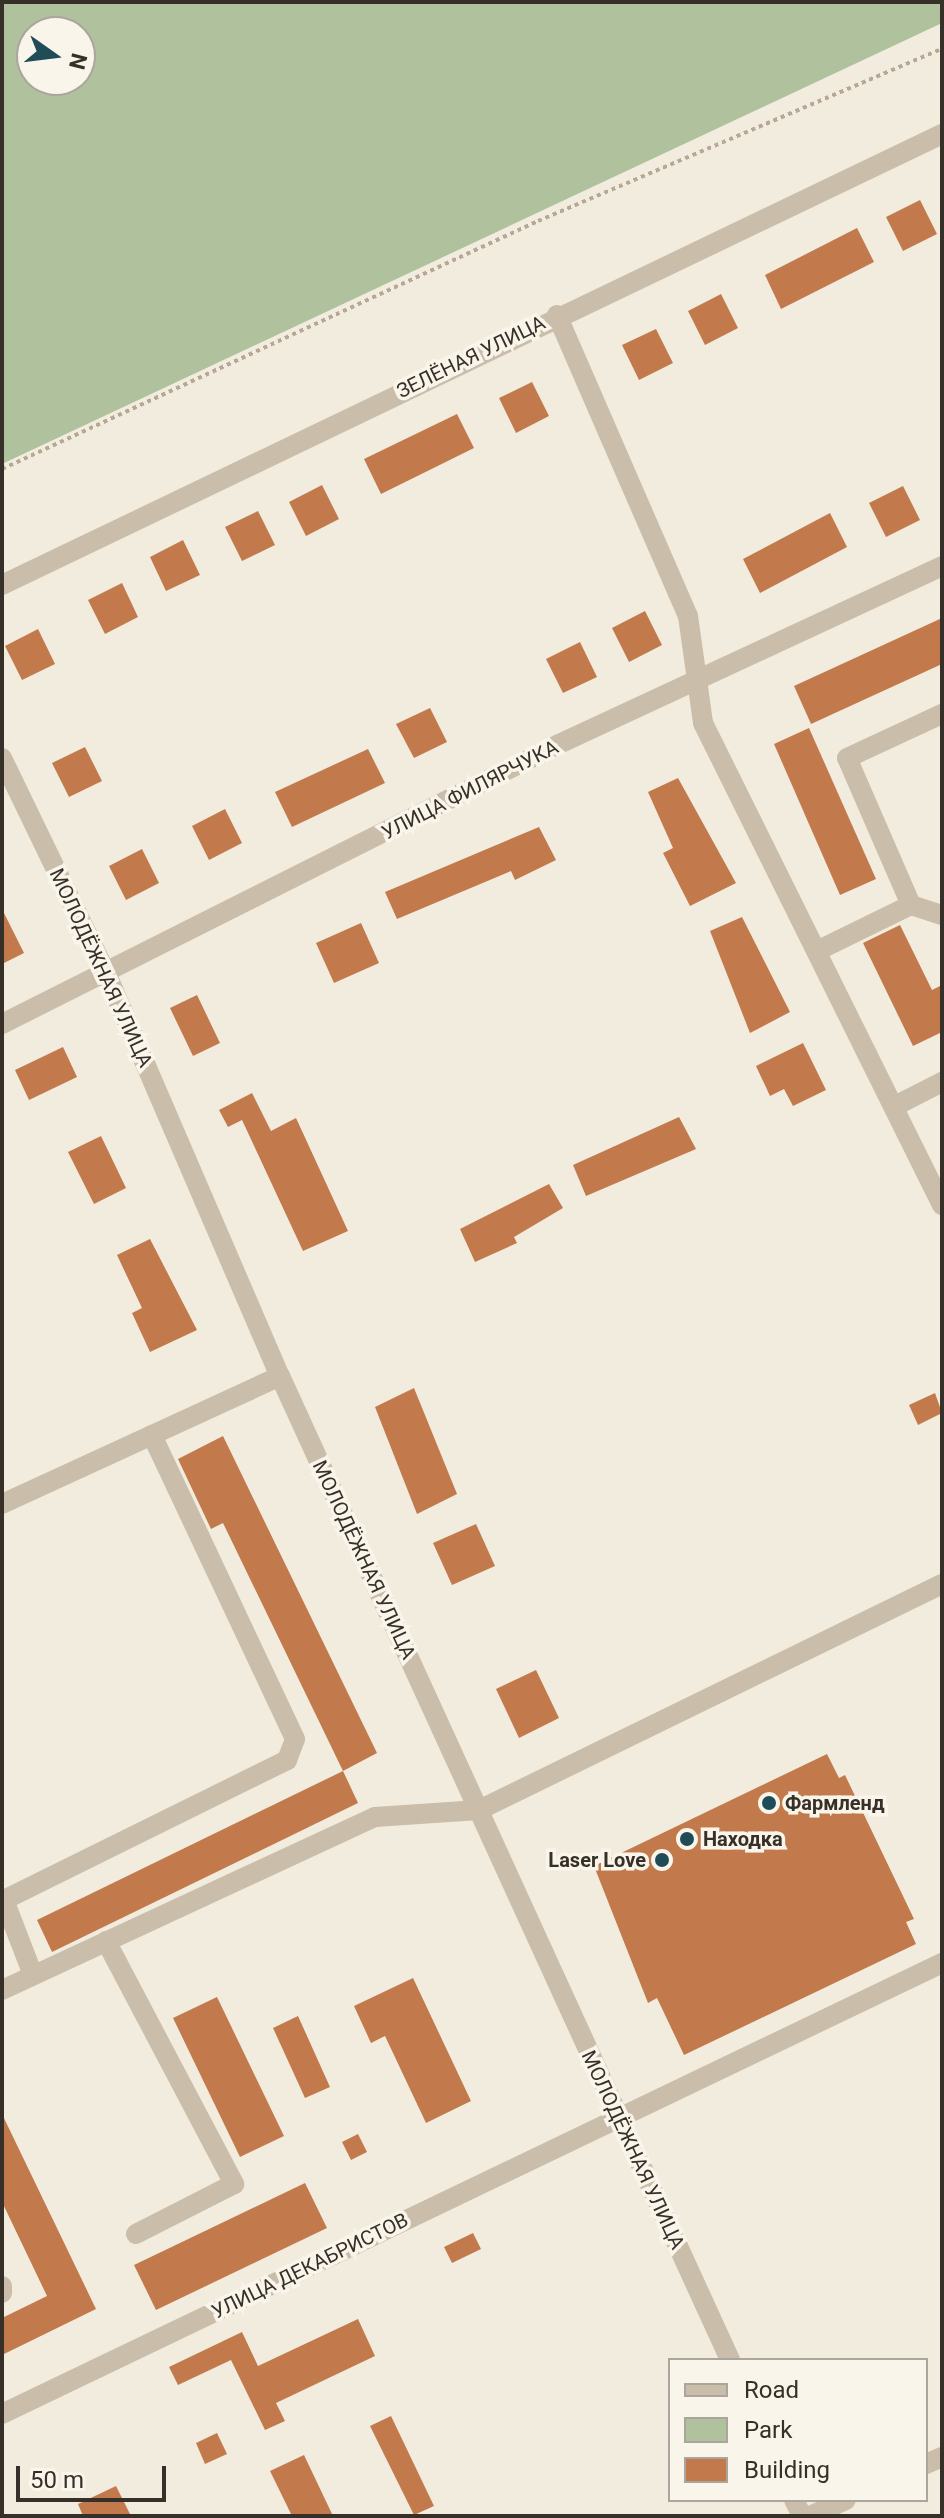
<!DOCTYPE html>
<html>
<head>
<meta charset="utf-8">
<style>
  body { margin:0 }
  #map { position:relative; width:944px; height:2518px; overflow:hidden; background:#f2ecde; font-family:Roboto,sans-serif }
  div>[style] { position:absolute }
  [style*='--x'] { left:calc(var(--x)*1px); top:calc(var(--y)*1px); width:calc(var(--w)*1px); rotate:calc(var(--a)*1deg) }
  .green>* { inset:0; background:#b0c19e }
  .building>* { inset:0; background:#c27a4c }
  .path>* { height:4px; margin-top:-2px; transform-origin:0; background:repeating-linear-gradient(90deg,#b6a894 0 4px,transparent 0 8px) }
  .minor>* { height:20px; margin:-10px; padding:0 10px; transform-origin:10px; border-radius:10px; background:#cabdaa }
  .dots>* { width:22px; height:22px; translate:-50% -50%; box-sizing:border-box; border:4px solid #f9f5ea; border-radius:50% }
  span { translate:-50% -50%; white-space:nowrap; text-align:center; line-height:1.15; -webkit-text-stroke:7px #f9f5ea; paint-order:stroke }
  .street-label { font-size:20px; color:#373029 }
  .poi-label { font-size:20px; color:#373029; font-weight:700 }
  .left { translate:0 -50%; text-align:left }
  .right { translate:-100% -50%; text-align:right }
  .frame { position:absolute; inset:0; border:4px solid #373029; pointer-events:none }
  .legend { position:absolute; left:668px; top:2358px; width:260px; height:144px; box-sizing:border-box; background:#f9f5ea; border:2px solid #aba69d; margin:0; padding:10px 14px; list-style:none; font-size:24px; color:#373029 }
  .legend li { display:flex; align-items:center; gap:16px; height:40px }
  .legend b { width:40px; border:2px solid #aba69d }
  .north { position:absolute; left:16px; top:16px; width:80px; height:80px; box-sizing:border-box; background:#f9f5ea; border:2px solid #aba69d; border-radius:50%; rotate:104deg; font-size:22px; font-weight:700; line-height:32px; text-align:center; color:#373029 }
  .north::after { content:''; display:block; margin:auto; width:28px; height:36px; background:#204c58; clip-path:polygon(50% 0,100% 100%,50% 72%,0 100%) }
  .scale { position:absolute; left:16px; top:2466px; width:150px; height:36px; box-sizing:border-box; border:4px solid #373029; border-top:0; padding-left:10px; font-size:24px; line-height:28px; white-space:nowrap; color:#373029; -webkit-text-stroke:6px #f9f5ea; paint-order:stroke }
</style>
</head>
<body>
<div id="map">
  <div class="green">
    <i style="clip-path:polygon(evenodd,2px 2px,942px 2px,942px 23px,2px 464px,2px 2px,32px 32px,80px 32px,80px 80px,32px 80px,32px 32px)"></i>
  </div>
  <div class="building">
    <i style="clip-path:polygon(920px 200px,937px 234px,903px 251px,886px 217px)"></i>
    <i style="clip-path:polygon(857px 228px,874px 262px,781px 309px,765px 275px)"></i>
    <i style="clip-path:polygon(721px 294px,738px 328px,705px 345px,688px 311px)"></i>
    <i style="clip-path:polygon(656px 329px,673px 363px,639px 380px,622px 345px)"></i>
    <i style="clip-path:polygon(532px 382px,549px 416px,516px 433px,499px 398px)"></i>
    <i style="clip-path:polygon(457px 414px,474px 448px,381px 494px,364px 459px)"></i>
    <i style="clip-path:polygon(322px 485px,339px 519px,306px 536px,289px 502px)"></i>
    <i style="clip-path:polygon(903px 486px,920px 520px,886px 537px,869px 503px)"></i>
    <i style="clip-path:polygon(258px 511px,275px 545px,242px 561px,225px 527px)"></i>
    <i style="clip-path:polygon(830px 513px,847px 547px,760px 593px,743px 559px)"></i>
    <i style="clip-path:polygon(183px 540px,200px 575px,166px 591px,150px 557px)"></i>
    <i style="clip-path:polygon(122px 583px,138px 617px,105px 634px,88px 600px)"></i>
    <i style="clip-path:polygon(645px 611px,662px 645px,629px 662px,612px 628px)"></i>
    <i style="clip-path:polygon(942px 618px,942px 664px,811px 724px,794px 686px)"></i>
    <i style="clip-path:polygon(38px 629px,55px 664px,22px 680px,5px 646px)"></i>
    <i style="clip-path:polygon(580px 642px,597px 677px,563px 693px,546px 659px)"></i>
    <i style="clip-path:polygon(430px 708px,447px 742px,414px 758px,396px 724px)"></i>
    <i style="clip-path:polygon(809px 728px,876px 879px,840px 895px,774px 744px)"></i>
    <i style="clip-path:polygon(85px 747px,102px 781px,69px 797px,52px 763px)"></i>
    <i style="clip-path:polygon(368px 749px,385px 783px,292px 827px,275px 792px)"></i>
    <i style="clip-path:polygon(678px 778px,736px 883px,690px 906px,663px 853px,673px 848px,648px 792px)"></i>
    <i style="clip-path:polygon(225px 809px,242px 843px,209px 860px,192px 826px)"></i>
    <i style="clip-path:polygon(539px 827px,556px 860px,515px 880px,511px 871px,397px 919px,385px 892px)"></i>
    <i style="clip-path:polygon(142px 849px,159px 883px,126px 900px,109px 866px)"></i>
    <i style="clip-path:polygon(2px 909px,24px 953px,2px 964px)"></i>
    <i style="clip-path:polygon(742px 917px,790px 1012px,750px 1033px,710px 931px)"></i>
    <i style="clip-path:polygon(361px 923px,379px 963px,334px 983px,316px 943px)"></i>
    <i style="clip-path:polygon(900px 925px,932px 990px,942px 985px,942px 1032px,913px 1046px,863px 943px)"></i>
    <i style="clip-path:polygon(197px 995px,220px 1043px,193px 1056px,170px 1008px)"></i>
    <i style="clip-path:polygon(803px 1043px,826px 1090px,793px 1106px,784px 1089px,770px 1096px,756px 1066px)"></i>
    <i style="clip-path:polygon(63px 1047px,77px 1077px,29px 1100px,15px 1070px)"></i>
    <i style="clip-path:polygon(252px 1093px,271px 1131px,296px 1118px,348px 1231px,303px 1251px,242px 1120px,228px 1127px,219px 1110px)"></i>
    <i style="clip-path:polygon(679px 1117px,696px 1149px,586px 1196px,573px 1165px)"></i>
    <i style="clip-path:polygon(101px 1136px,126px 1188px,94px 1204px,68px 1152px)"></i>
    <i style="clip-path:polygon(549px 1184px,563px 1208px,514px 1237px,517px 1243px,475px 1262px,460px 1229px)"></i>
    <i style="clip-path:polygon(150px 1239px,197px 1330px,150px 1352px,132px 1313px,142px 1308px,117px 1255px)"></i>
    <i style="clip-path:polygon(414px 1388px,457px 1494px,417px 1514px,375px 1407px)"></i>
    <i style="clip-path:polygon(935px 1393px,942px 1413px,918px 1425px,909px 1405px)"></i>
    <i style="clip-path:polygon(223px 1436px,377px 1753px,343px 1771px,223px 1523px,211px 1529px,178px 1459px)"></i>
    <i style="clip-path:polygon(476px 1524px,495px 1566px,452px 1585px,433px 1543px)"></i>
    <i style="clip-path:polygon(536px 1670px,559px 1718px,519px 1738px,496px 1689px)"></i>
    <i style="clip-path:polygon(827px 1754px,839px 1778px,845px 1775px,914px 1919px,906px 1922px,916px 1944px,684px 2055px,657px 1998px,648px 2003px,594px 1866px)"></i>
    <i style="clip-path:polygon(343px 1771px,358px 1803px,52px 1952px,37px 1920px)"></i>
    <i style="clip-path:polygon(413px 1978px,471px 2101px,426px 2123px,385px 2036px,371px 2043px,354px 2006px)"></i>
    <i style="clip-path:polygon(217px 1997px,284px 2136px,240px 2157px,173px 2018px)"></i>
    <i style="clip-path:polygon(298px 2016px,330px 2087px,305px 2098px,273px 2028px)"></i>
    <i style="clip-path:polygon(2px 2114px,96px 2309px,2px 2355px,2px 2318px,47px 2296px,2px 2202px)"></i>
    <i style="clip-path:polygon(358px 2134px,367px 2152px,351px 2160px,342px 2142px)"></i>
    <i style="clip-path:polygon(305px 2183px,327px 2228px,156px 2310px,134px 2265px)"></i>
    <i style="clip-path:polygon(473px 2233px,481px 2249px,452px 2263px,444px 2247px)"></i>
    <i style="clip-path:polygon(358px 2319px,375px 2356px,276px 2403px,285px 2421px,265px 2430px,231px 2360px,178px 2385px,169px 2367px,242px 2332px,258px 2366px)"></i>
    <i style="clip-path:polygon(391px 2416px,434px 2506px,414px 2515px,370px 2426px)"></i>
    <i style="clip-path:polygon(217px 2433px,227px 2454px,205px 2464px,196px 2443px)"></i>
    <i style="clip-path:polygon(304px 2455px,333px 2516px,292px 2516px,270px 2471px)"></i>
    <i style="clip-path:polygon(116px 2486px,131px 2516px,83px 2516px,78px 2504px)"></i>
  </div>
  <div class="path">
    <i style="--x:2;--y:469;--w:591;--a:-24.83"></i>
    <i style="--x:538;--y:221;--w:439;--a:-23.1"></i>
  </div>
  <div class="minor">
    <i style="--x:557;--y:315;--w:328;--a:66.5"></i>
    <i style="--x:688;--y:616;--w:108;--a:82"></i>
    <i style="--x:703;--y:723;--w:538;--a:63.63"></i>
    <i style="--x:2;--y:585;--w:1043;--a:-25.63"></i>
    <i style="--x:2;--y:758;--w:241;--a:64.2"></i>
    <i style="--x:107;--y:975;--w:437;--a:66.7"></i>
    <i style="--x:280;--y:1376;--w:1082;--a:65.42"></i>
    <i style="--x:911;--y:905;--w:160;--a:-113.5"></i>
    <i style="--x:847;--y:758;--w:105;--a:-24.9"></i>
    <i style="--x:821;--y:949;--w:100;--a:-26.1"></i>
    <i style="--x:911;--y:905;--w:33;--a:18"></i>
    <i style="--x:2;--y:1024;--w:623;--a:-26.69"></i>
    <i style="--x:559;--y:744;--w:422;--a:-24.9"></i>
    <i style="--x:895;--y:1106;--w:53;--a:-27.1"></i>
    <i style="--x:2;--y:1504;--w:306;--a:-24.7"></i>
    <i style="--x:106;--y:1941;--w:275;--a:62.2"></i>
    <i style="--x:234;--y:2184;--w:110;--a:153"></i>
    <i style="--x:33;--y:1975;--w:80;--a:-111.1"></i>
    <i style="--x:4;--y:1900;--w:316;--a:-26.3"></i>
    <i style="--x:287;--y:1760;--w:22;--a:-69"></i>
    <i style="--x:295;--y:1739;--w:336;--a:-115.2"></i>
    <i style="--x:2;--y:1990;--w:411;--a:-24.9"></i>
    <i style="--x:375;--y:1817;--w:104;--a:-3.9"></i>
    <i style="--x:479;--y:1810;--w:515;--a:-26.02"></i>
    <i style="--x:2;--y:2286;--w:7;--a:90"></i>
    <i style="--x:2;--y:2414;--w:1043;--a:-25.63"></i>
    <i style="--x:926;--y:2464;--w:17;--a:-24"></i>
    <i style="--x:794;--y:2500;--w:18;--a:63"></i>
    <i style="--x:810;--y:2516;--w:39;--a:-24"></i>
  </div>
  <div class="dots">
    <i style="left:769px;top:1803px;background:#204c58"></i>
    <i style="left:687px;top:1839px;background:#204c58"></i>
    <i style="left:662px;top:1860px;background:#204c58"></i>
  </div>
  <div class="street-label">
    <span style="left:471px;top:357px;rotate:-26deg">ЗЕЛЁНАЯ УЛИЦА</span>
    <span style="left:470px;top:790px;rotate:-27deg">УЛИЦА ФИЛЯРЧУКА</span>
    <span style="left:101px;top:968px;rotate:65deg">МОЛОДЁЖНАЯ УЛИЦА</span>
    <span style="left:364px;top:1560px;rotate:65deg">МОЛОДЁЖНАЯ УЛИЦА</span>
    <span style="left:633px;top:2150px;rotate:65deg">МОЛОДЁЖНАЯ УЛИЦА</span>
    <span style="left:310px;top:2266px;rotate:-26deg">УЛИЦА ДЕКАБРИСТОВ</span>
  </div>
  <div class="poi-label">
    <span class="left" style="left:785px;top:1803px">Фармленд</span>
    <span class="left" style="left:703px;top:1839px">Находка</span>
    <span class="right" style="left:646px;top:1860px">Laser Love</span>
  </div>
  <div class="frame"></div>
  <ul class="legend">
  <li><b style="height:10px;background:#cabdaa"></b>Road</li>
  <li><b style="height:22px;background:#b0c19e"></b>Park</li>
  <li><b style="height:22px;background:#c27a4c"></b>Building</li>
  </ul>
  <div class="north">N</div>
  <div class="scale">50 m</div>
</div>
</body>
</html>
